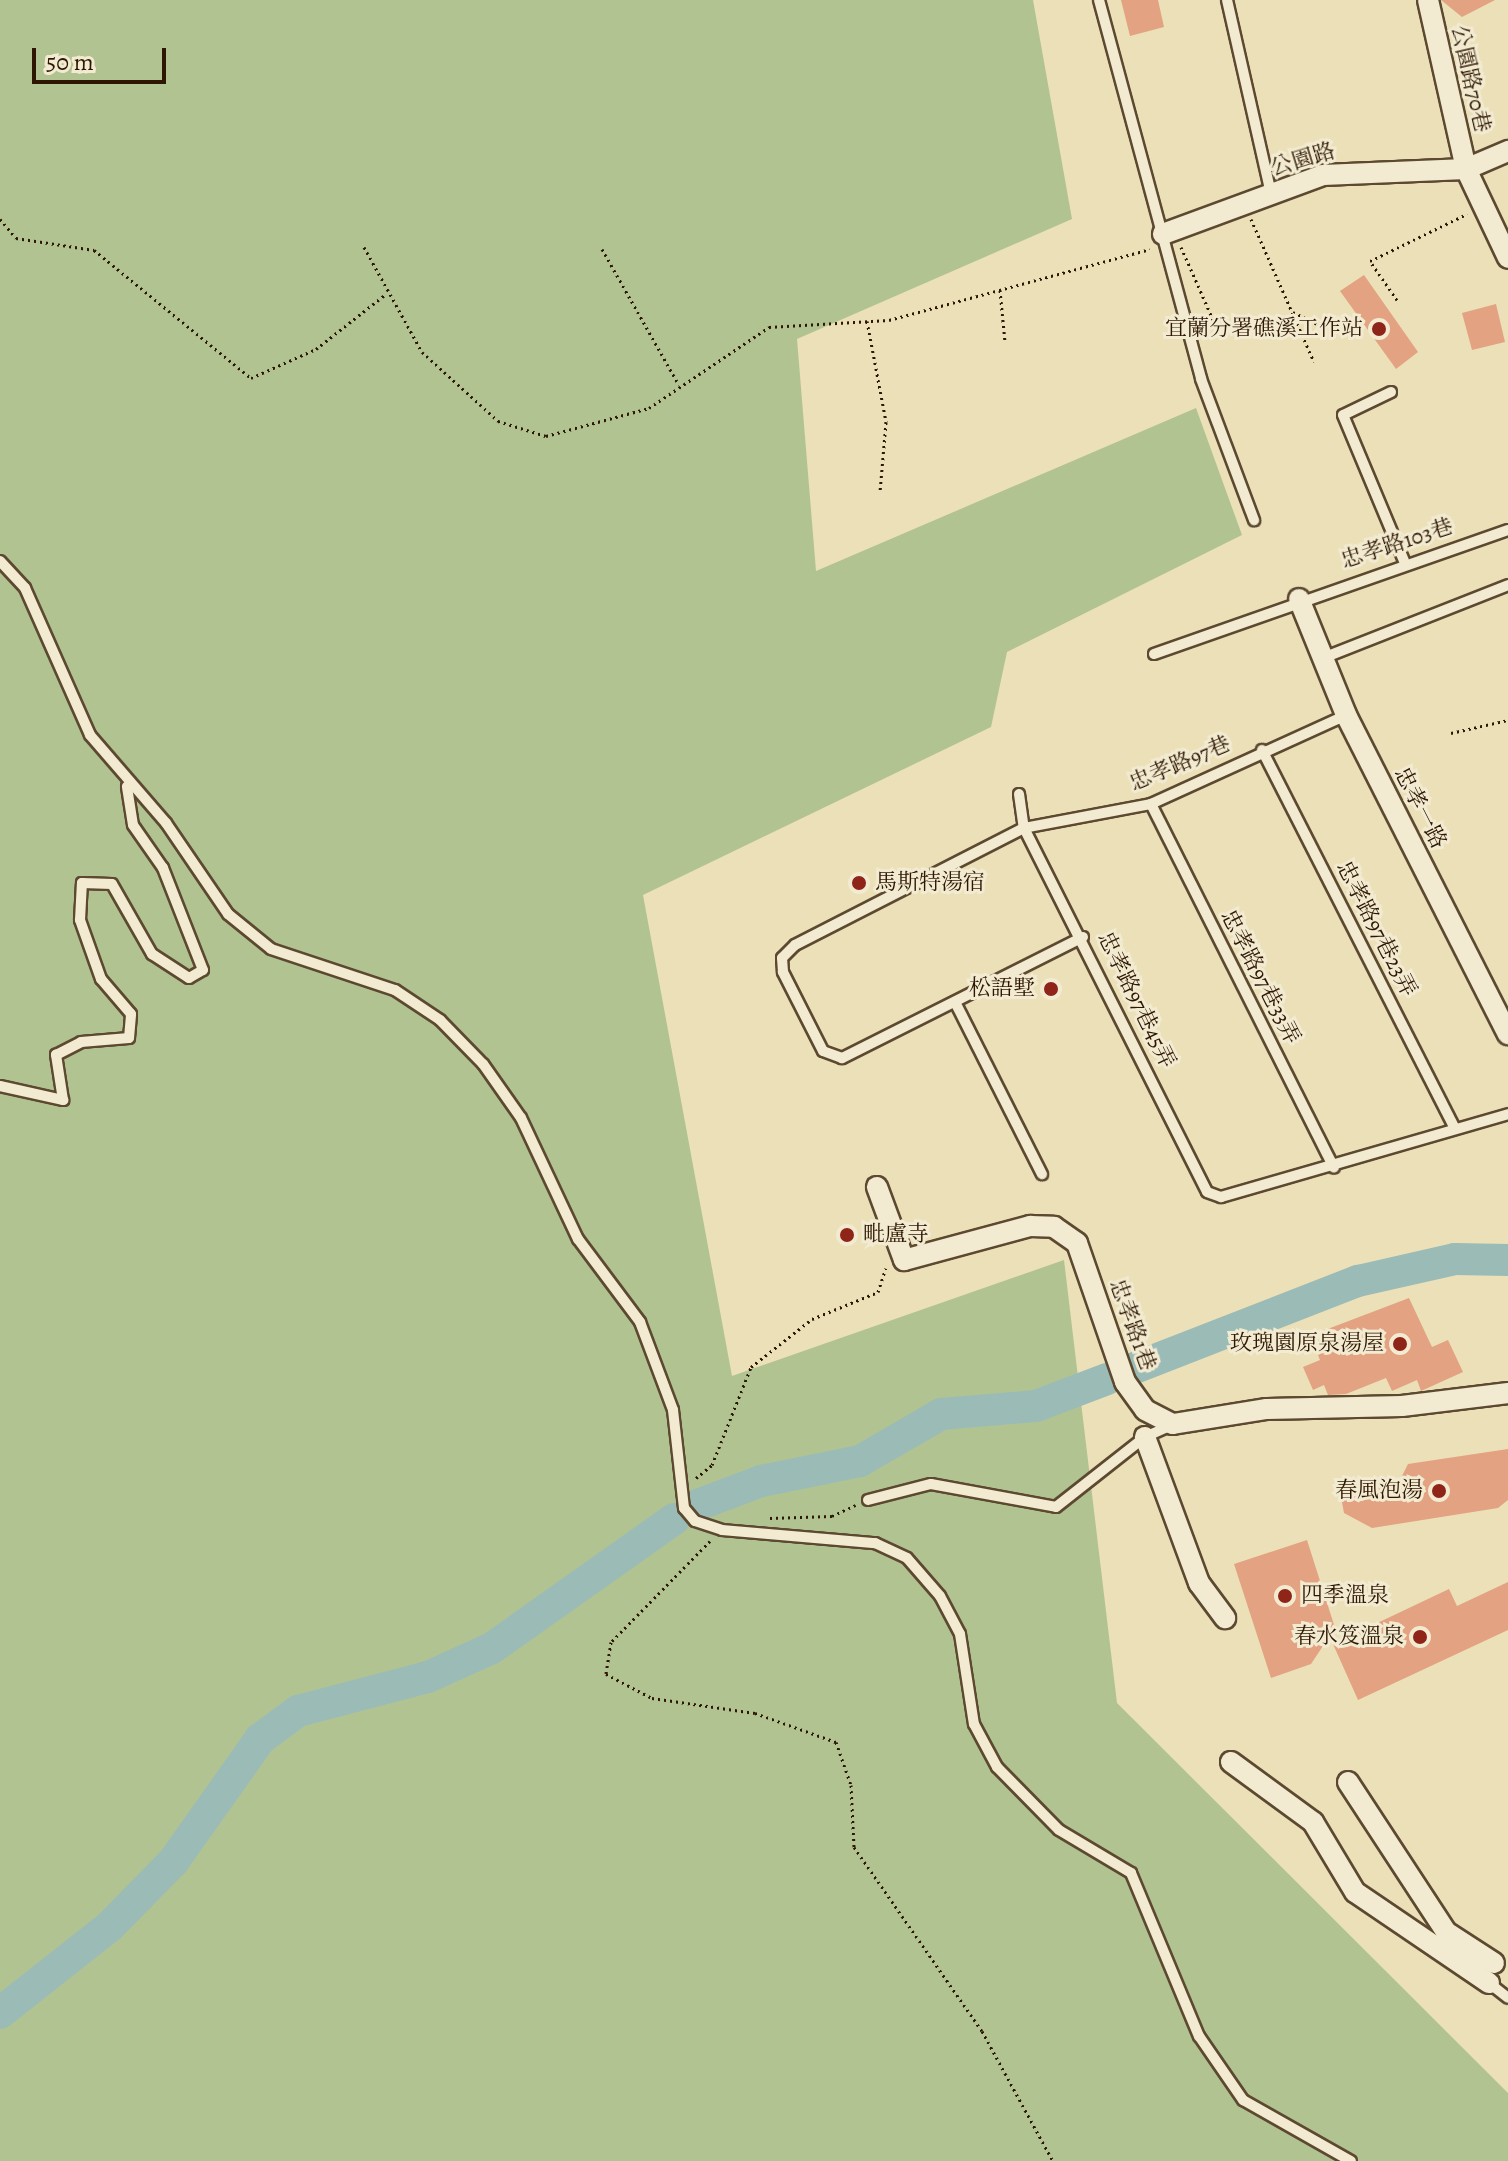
<!DOCTYPE html>
<html>
<head>
<meta charset="utf-8">
<style>
  body { margin:0 }
  #map { position:relative; width:1508px; height:2161px; overflow:hidden; background:#ebe0b8; font-family:Alegreya,"Noto Serif TC",serif }
  div>[style] { position:absolute }
  [style*='--x'] { left:calc(var(--x)*1px); top:calc(var(--y)*1px); width:calc(var(--w)*1px); rotate:calc(var(--a)*1deg) }
  .green>* { inset:0; background:#b2c392 }
  .river>* { height:32px; margin:-16px; padding:0 16px; transform-origin:16px; border-radius:16px; background:#9bbbb7 }
  .building>* { inset:0; background:#e3a281 }
  .path>* { height:3px; margin-top:-1.5px; transform-origin:0; background:repeating-linear-gradient(90deg,#2d1703 0 2px,transparent 0 6px) }
  .roads { filter:drop-shadow(2px 0 #5c4930) drop-shadow(-2px 0 #5c4930) drop-shadow(0 2px #5c4930) drop-shadow(0 -2px #5c4930) }
  .service>* { height:10px; margin:-5px; padding:0 5px; transform-origin:5px; border-radius:5px; background:#f2ebd1 }
  .minor>* { height:20px; margin:-10px; padding:0 10px; transform-origin:10px; border-radius:10px; background:#f2ebd1 }
  .dots>* { width:22px; height:22px; translate:-50% -50%; box-sizing:border-box; border:4px solid #f2ebd1; border-radius:50% }
  span { translate:-50% -50%; white-space:nowrap; text-align:center; line-height:1.15; -webkit-text-stroke:6px #f2ebd1; paint-order:stroke }
  .street-label { font-size:22px; color:#2d1703 }
  .poi-label { font-size:22px; color:#2d1703 }
  .right { translate:-100% -50%; text-align:right }
  .left { translate:0 -50%; text-align:left }
  .scale { position:absolute; left:32px; top:48px; width:134px; height:36px; box-sizing:border-box; border:4px solid #2d1703; border-top:0; padding-left:10px; font-size:24px; line-height:28px; white-space:nowrap; color:#2d1703; -webkit-text-stroke:6px #f2ebd1; paint-order:stroke }
</style>
</head>
<body>
<div id="map">
  <div class="green">
    <i style="clip-path:polygon(0 0,1033px 0,1072px 219px,797px 339px,816px 571px,1196px 408px,1242px 535px,1007px 652px,991px 727px,643px 895px,732px 1376px,1064px 1260px,1117px 1703px,1508px 2093px,1508px 2161px,0 2161px)"></i>
  </div>
  <div class="river">
    <i style="--x:1137;--y:1367;--w:237;--a:-21.3"></i>
    <i style="--x:1358;--y:1281;--w:99;--a:-12.8"></i>
    <i style="--x:1455;--y:1259;--w:53;--a:1.1"></i>
    <i style="--x:695;--y:1506;--w:71;--a:-20.7"></i>
    <i style="--x:761;--y:1481;--w:101;--a:-11.4"></i>
    <i style="--x:860;--y:1461;--w:94;--a:-30.1"></i>
    <i style="--x:941;--y:1414;--w:95;--a:-4.8"></i>
    <i style="--x:1036;--y:1406;--w:76;--a:-20.8"></i>
    <i style="--x:0;--y:2013;--w:140;--a:-38.3"></i>
    <i style="--x:110;--y:1926;--w:90;--a:-45.5"></i>
    <i style="--x:173;--y:1862;--w:151;--a:-54.7"></i>
    <i style="--x:260;--y:1739;--w:47;--a:-36.4"></i>
    <i style="--x:298;--y:1711;--w:134;--a:-14.7"></i>
    <i style="--x:428;--y:1677;--w:70;--a:-24.4"></i>
    <i style="--x:492;--y:1648;--w:223;--a:-35.3"></i>
  </div>
  <div class="building">
    <i style="clip-path:polygon(1121px 0,1158px 0,1164px 27px,1130px 36px)"></i>
    <i style="clip-path:polygon(1441px 0,1495px 0,1462px 17px)"></i>
    <i style="clip-path:polygon(1364px 275px,1418px 352px,1396px 369px,1340px 291px)"></i>
    <i style="clip-path:polygon(1496px 304px,1505px 342px,1472px 350px,1462px 313px)"></i>
    <i style="clip-path:polygon(1409px 1298px,1432px 1347px,1448px 1340px,1463px 1372px,1421px 1391px,1417px 1380px,1392px 1391px,1386px 1378px,1346px 1394px,1328px 1395px,1324px 1385px,1313px 1390px,1303px 1367px,1320px 1360px,1313px 1343px,1328px 1337px,1325px 1330px)"></i>
    <i style="clip-path:polygon(1508px 1449px,1508px 1500px,1498px 1508px,1372px 1528px,1344px 1513px,1341px 1497px,1398px 1484px,1408px 1464px)"></i>
    <i style="clip-path:polygon(1307px 1540px,1335px 1628px,1311px 1664px,1271px 1678px,1234px 1564px)"></i>
    <i style="clip-path:polygon(1508px 1582px,1508px 1630px,1358px 1700px,1333px 1644px,1449px 1589px,1457px 1606px)"></i>
  </div>
  <div class="path">
    <i style="--x:0;--y:219;--w:25;--a:50"></i>
    <i style="--x:16;--y:238;--w:79;--a:8.7"></i>
    <i style="--x:94;--y:250;--w:203;--a:39.2"></i>
    <i style="--x:251;--y:378;--w:71;--a:-24"></i>
    <i style="--x:316;--y:349;--w:89;--a:-38.2"></i>
    <i style="--x:1251;--y:219;--w:156;--a:66.2"></i>
    <i style="--x:364;--y:247;--w:120;--a:61.1"></i>
    <i style="--x:422;--y:352;--w:103;--a:42.2"></i>
    <i style="--x:498;--y:421;--w:50;--a:17.4"></i>
    <i style="--x:546;--y:436;--w:107;--a:-15.2"></i>
    <i style="--x:649;--y:408;--w:145;--a:-34"></i>
    <i style="--x:769;--y:327;--w:120;--a:-3.3"></i>
    <i style="--x:889;--y:320;--w:270;--a:-15.2"></i>
    <i style="--x:1181;--y:247;--w:84;--a:66.2"></i>
    <i style="--x:602;--y:249;--w:156;--a:60.5"></i>
    <i style="--x:1000;--y:290;--w:52;--a:84.5"></i>
    <i style="--x:1397;--y:300;--w:47;--a:-124.7"></i>
    <i style="--x:1370;--y:261;--w:108;--a:-25.9"></i>
    <i style="--x:1293;--y:312;--w:32;--a:26"></i>
    <i style="--x:867;--y:321;--w:103;--a:79.3"></i>
    <i style="--x:886;--y:422;--w:70;--a:94.9"></i>
    <i style="--x:1451;--y:733;--w:58;--a:-12.8"></i>
    <i style="--x:696;--y:1478;--w:21;--a:-39"></i>
    <i style="--x:712;--y:1465;--w:105;--a:-68.3"></i>
    <i style="--x:751;--y:1367;--w:78;--a:-38.2"></i>
    <i style="--x:812;--y:1319;--w:71;--a:-22.2"></i>
    <i style="--x:878;--y:1292;--w:25;--a:-72"></i>
    <i style="--x:770;--y:1518;--w:62;--a:-1.8"></i>
    <i style="--x:832;--y:1516;--w:26;--a:-25"></i>
    <i style="--x:710;--y:1541;--w:141;--a:134.4"></i>
    <i style="--x:611;--y:1642;--w:32;--a:99"></i>
    <i style="--x:606;--y:1674;--w:52;--a:27.6"></i>
    <i style="--x:652;--y:1698;--w:104;--a:8.3"></i>
    <i style="--x:755;--y:1713;--w:86;--a:19.7"></i>
    <i style="--x:836;--y:1742;--w:46;--a:70.8"></i>
    <i style="--x:851;--y:1785;--w:62;--a:87.2"></i>
    <i style="--x:854;--y:1847;--w:224;--a:55.2"></i>
    <i style="--x:982;--y:2031;--w:148;--a:61.4"></i>
  </div>
  <div class="roads">
    <div class="service">
      <i style="--x:1099;--y:0;--w:392;--a:74.9"></i>
      <i style="--x:1201;--y:379;--w:151;--a:69.4"></i>
      <i style="--x:1227;--y:0;--w:199;--a:77.2"></i>
      <i style="--x:1391;--y:392;--w:53;--a:154.4"></i>
      <i style="--x:1343;--y:415;--w:158;--a:67.3"></i>
      <i style="--x:0;--y:561;--w:37;--a:47"></i>
      <i style="--x:25;--y:588;--w:161;--a:66.1"></i>
      <i style="--x:90;--y:735;--w:116;--a:49.2"></i>
      <i style="--x:166;--y:823;--w:110;--a:55.7"></i>
      <i style="--x:228;--y:914;--w:55;--a:39.1"></i>
      <i style="--x:271;--y:949;--w:131;--a:18.3"></i>
      <i style="--x:395;--y:990;--w:54;--a:33.7"></i>
      <i style="--x:440;--y:1020;--w:62;--a:45.7"></i>
      <i style="--x:483;--y:1064;--w:66;--a:54.9"></i>
      <i style="--x:521;--y:1118;--w:134;--a:64.8"></i>
      <i style="--x:578;--y:1239;--w:104;--a:53.2"></i>
      <i style="--x:640;--y:1322;--w:94;--a:69.4"></i>
      <i style="--x:673;--y:1410;--w:99;--a:83.6"></i>
      <i style="--x:684;--y:1508;--w:17;--a:50"></i>
      <i style="--x:695;--y:1521;--w:28;--a:18"></i>
      <i style="--x:722;--y:1530;--w:154;--a:4.9"></i>
      <i style="--x:875;--y:1543;--w:35;--a:25"></i>
      <i style="--x:907;--y:1558;--w:50;--a:49"></i>
      <i style="--x:940;--y:1596;--w:43;--a:62.2"></i>
      <i style="--x:960;--y:1634;--w:91;--a:81.2"></i>
      <i style="--x:974;--y:1724;--w:49;--a:61.9"></i>
      <i style="--x:997;--y:1767;--w:88;--a:45.5"></i>
      <i style="--x:1059;--y:1830;--w:84;--a:30.8"></i>
      <i style="--x:1131;--y:1873;--w:177;--a:67.4"></i>
      <i style="--x:1199;--y:2036;--w:78;--a:55.5"></i>
      <i style="--x:1243;--y:2100;--w:124;--a:29.5"></i>
      <i style="--x:1154;--y:654;--w:375;--a:-19.3"></i>
      <i style="--x:1323;--y:658;--w:199;--a:-21.5"></i>
      <i style="--x:1262;--y:750;--w:423;--a:63"></i>
      <i style="--x:1019;--y:794;--w:34;--a:82"></i>
      <i style="--x:1024;--y:828;--w:407;--a:63.3"></i>
      <i style="--x:1207;--y:1192;--w:15;--a:20"></i>
      <i style="--x:1221;--y:1197;--w:299;--a:-16.1"></i>
      <i style="--x:1151;--y:804;--w:407;--a:63.3"></i>
      <i style="--x:1083;--y:937;--w:270;--a:153.3"></i>
      <i style="--x:842;--y:1058;--w:20;--a:-160"></i>
      <i style="--x:823;--y:1051;--w:89;--a:-116.9"></i>
      <i style="--x:783;--y:972;--w:14;--a:-94"></i>
      <i style="--x:782;--y:958;--w:18;--a:-45"></i>
      <i style="--x:795;--y:945;--w:257;--a:-27.1"></i>
      <i style="--x:1024;--y:828;--w:129;--a:-10.7"></i>
      <i style="--x:1151;--y:804;--w:214;--a:-24.5"></i>
      <i style="--x:955;--y:1002;--w:193;--a:63.2"></i>
      <i style="--x:0;--y:1086;--w:65;--a:12.5"></i>
      <i style="--x:63;--y:1100;--w:46;--a:-98.8"></i>
      <i style="--x:56;--y:1055;--w:28;--a:-27"></i>
      <i style="--x:81;--y:1042;--w:48;--a:-4.8"></i>
      <i style="--x:129;--y:1038;--w:24;--a:-85"></i>
      <i style="--x:131;--y:1014;--w:46;--a:-130.6"></i>
      <i style="--x:101;--y:979;--w:63;--a:-109.6"></i>
      <i style="--x:80;--y:920;--w:37;--a:-87"></i>
      <i style="--x:82;--y:883;--w:30;--a:2"></i>
      <i style="--x:112;--y:884;--w:81;--a:60.3"></i>
      <i style="--x:152;--y:954;--w:44;--a:33"></i>
      <i style="--x:189;--y:978;--w:16;--a:-30"></i>
      <i style="--x:203;--y:970;--w:110;--a:-111.4"></i>
      <i style="--x:163;--y:868;--w:52;--a:-124.9"></i>
      <i style="--x:133;--y:825;--w:39;--a:-99"></i>
      <i style="--x:868;--y:1500;--w:65;--a:-14.3"></i>
      <i style="--x:931;--y:1484;--w:127;--a:10.4"></i>
      <i style="--x:1056;--y:1507;--w:113;--a:-38.2"></i>
      <i style="--x:1145;--y:1437;--w:30;--a:-24"></i>
      <i style="--x:1489;--y:1983;--w:24;--a:38"></i>
    </div>
    <div class="minor">
      <i style="--x:1428;--y:0;--w:173;--a:77.3"></i>
      <i style="--x:1466;--y:169;--w:98;--a:64.7"></i>
      <i style="--x:1163;--y:234;--w:171;--a:-20.2"></i>
      <i style="--x:1323;--y:175;--w:143;--a:-2.4"></i>
      <i style="--x:1466;--y:169;--w:46;--a:-23.2"></i>
      <i style="--x:1299;--y:599;--w:125;--a:67.9"></i>
      <i style="--x:1346;--y:715;--w:358;--a:63.1"></i>
      <i style="--x:877;--y:1187;--w:78;--a:69.7"></i>
      <i style="--x:904;--y:1260;--w:131;--a:-15.1"></i>
      <i style="--x:1030;--y:1226;--w:24;--a:2"></i>
      <i style="--x:1054;--y:1227;--w:28;--a:35"></i>
      <i style="--x:1077;--y:1243;--w:147;--a:70.9"></i>
      <i style="--x:1125;--y:1382;--w:34;--a:54"></i>
      <i style="--x:1145;--y:1410;--w:31;--a:27"></i>
      <i style="--x:1173;--y:1424;--w:95;--a:-9.1"></i>
      <i style="--x:1267;--y:1409;--w:135;--a:-1.3"></i>
      <i style="--x:1402;--y:1406;--w:107;--a:-7"></i>
      <i style="--x:1145;--y:1437;--w:156;--a:69.7"></i>
      <i style="--x:1199;--y:1583;--w:44;--a:53.4"></i>
      <i style="--x:1231;--y:1762;--w:102;--a:36.2"></i>
      <i style="--x:1313;--y:1822;--w:82;--a:59"></i>
      <i style="--x:1355;--y:1892;--w:162;--a:34.2"></i>
      <i style="--x:1348;--y:1782;--w:179;--a:56.8"></i>
      <i style="--x:1446;--y:1932;--w:57;--a:32.9"></i>
    </div>
  </div>
  <div class="dots">
    <i style="left:1379px;top:329px;background:#8f2418"></i>
    <i style="left:859px;top:883px;background:#8f2418"></i>
    <i style="left:1051px;top:989px;background:#8f2418"></i>
    <i style="left:847px;top:1235px;background:#8f2418"></i>
    <i style="left:1400px;top:1344px;background:#8f2418"></i>
    <i style="left:1439px;top:1491px;background:#8f2418"></i>
    <i style="left:1285px;top:1596px;background:#8f2418"></i>
    <i style="left:1420px;top:1637px;background:#8f2418"></i>
  </div>
  <div class="street-label">
    <span style="left:1470px;top:79px;rotate:77deg">公園路70巷</span>
    <span style="left:1303px;top:160px;rotate:-17deg">公園路</span>
    <span style="left:1397px;top:544px;rotate:-18deg">忠孝路103巷</span>
    <span style="left:1180px;top:764px;rotate:-23deg">忠孝路97巷</span>
    <span style="left:1420px;top:808px;rotate:63deg">忠孝一路</span>
    <span style="left:1376px;top:929px;rotate:63deg">忠孝路97巷23弄</span>
    <span style="left:1260px;top:977px;rotate:63deg">忠孝路97巷33弄</span>
    <span style="left:1136px;top:1000px;rotate:64deg">忠孝路97巷45弄</span>
    <span style="left:1132px;top:1325px;rotate:70deg">忠孝路1巷</span>
  </div>
  <div class="poi-label">
    <span class="right" style="left:1363px;top:329px">宜蘭分署礁溪工作站</span>
    <span class="left" style="left:875px;top:883px">馬斯特湯宿</span>
    <span class="right" style="left:1035px;top:989px">松語墅</span>
    <span class="left" style="left:863px;top:1235px">毗盧寺</span>
    <span class="right" style="left:1384px;top:1344px">玫瑰園原泉湯屋</span>
    <span class="right" style="left:1423px;top:1491px">春風泡湯</span>
    <span class="left" style="left:1301px;top:1596px">四季溫泉</span>
    <span class="right" style="left:1404px;top:1637px">春水笈溫泉</span>
  </div>
  <div class="scale">50 m</div>
</div>
</body>
</html>
